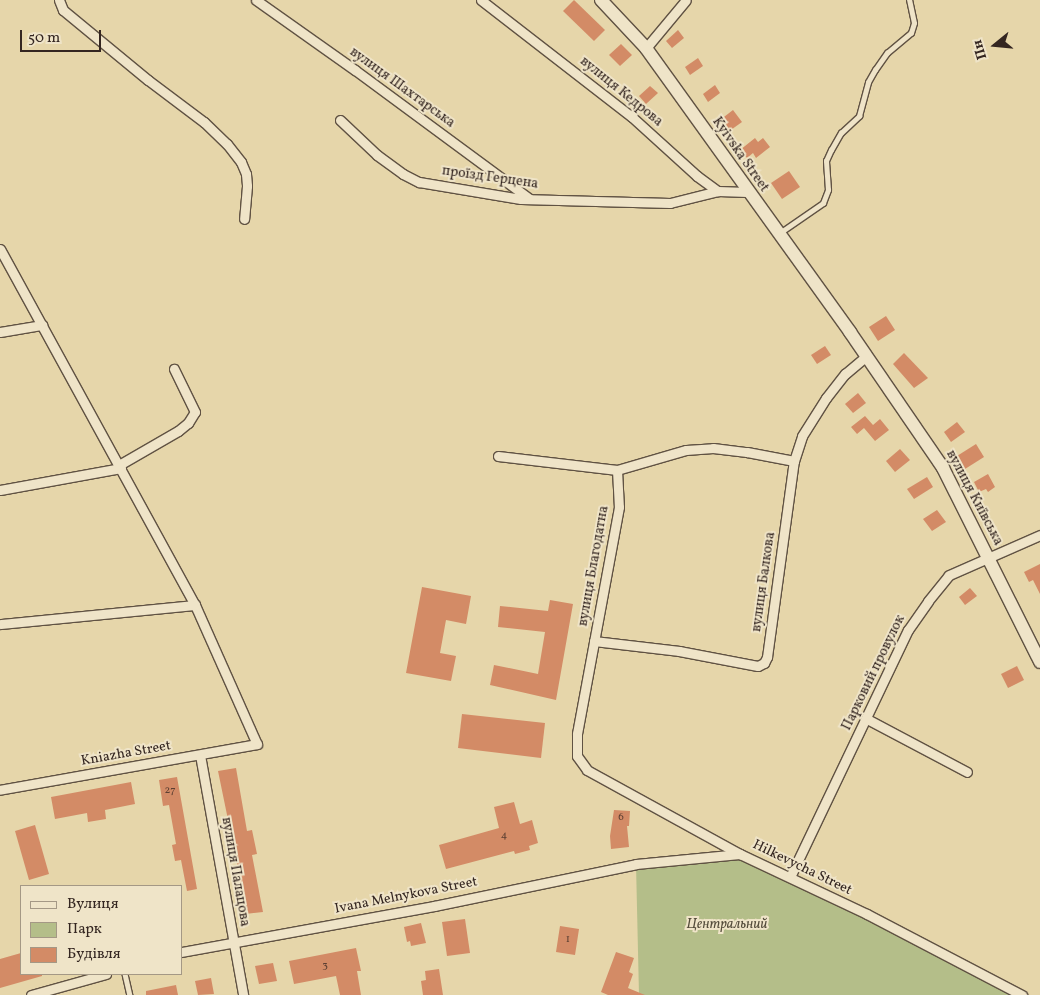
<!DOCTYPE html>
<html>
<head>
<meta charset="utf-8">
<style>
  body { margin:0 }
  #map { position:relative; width:1040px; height:995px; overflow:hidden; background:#e6d6aa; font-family:Vollkorn,serif }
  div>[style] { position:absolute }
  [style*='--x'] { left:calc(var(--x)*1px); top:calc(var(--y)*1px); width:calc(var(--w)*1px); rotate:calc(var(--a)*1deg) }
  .green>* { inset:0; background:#b4be89 }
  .building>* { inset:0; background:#d38b66 }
  .roads { filter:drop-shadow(1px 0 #605243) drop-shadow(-1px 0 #605243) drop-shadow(0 1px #605243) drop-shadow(0 -1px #605243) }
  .service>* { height:4.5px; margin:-2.25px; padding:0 2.25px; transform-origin:2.25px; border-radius:2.25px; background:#efe4c8 }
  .minor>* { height:9px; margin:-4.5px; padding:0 4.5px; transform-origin:4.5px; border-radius:4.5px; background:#efe4c8 }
  .secondary>* { height:12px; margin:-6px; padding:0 6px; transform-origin:6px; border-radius:6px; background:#efe4c8 }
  span { translate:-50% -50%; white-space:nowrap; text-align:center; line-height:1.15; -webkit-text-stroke:4px #efe4c8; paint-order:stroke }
  .number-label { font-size:11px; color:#5c3f32 }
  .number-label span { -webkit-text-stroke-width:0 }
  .street-label { font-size:14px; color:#342621 }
  .park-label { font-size:14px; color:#544c3b; font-style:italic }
  .legend { position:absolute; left:20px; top:885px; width:162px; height:90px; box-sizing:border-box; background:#efe4c8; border:1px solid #a49885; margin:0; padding:6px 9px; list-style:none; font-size:15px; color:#342621 }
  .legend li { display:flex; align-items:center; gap:10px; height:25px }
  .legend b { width:25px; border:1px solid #a49885 }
  .north { position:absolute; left:970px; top:20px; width:50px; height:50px; -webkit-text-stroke:4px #efe4c8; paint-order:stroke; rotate:253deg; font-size:14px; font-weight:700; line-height:20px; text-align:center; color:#342621 }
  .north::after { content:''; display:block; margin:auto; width:18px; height:22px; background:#342621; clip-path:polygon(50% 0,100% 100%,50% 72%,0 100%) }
  .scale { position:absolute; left:20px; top:30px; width:81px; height:22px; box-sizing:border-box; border:2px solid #342621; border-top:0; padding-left:6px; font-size:15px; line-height:18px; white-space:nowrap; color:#342621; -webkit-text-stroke:4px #efe4c8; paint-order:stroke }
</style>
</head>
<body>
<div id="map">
  <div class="green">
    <i style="clip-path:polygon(740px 854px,1022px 995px,639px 995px,636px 864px)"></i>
  </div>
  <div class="building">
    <i style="clip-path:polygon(574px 0,605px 30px,594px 41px,563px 11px)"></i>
    <i style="clip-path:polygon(678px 30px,684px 38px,672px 48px,666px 41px)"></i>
    <i style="clip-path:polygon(621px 44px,632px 55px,620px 66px,609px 55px)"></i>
    <i style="clip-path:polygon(698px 58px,703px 66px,690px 75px,685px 67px)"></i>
    <i style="clip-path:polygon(715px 85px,720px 93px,708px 102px,703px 94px)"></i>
    <i style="clip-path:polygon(650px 86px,658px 93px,646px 104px,639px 96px)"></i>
    <i style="clip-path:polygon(733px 110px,742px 122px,728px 132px,720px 120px)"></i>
    <i style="clip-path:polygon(755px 138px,758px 142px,763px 138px,770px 147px,756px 158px,753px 153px,747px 158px,740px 150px)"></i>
    <i style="clip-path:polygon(789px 171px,800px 187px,782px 199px,771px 183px)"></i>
    <i style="clip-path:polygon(886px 316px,895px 330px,878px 341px,869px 327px)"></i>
    <i style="clip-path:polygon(825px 346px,831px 355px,817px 364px,811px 355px)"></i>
    <i style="clip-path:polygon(904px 353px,928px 378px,914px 388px,893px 364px)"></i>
    <i style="clip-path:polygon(858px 393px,866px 403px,853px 413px,845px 404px)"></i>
    <i style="clip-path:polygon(865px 416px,873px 425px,880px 419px,889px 430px,875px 441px,864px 428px,857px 434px,851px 427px)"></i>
    <i style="clip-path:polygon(957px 422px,965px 432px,951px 442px,944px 432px)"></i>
    <i style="clip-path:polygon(976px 444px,984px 457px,965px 469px,957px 456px)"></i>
    <i style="clip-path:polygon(900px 449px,910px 460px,895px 472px,886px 461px)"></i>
    <i style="clip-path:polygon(988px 474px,995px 487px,988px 492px,986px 489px,979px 492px,974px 482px)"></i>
    <i style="clip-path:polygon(927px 477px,933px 487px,914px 499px,907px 489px)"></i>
    <i style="clip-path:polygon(937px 510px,946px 522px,932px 531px,923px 519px)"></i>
    <i style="clip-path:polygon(1040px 564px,1040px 594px,1033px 580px,1029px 582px,1024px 572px)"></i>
    <i style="clip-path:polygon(422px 587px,471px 596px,466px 624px,446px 620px,440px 653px,456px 656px,451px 681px,406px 673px)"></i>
    <i style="clip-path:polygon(970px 588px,977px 596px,965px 605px,959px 597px)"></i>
    <i style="clip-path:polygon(550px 600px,573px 604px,556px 700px,490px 685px,494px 665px,538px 674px,545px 632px,498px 627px,500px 606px,548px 611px)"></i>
    <i style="clip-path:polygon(1017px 666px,1024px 680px,1008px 688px,1001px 674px)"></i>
    <i style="clip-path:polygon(462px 714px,545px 723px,541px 758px,458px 748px)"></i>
    <i style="clip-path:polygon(236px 768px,247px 831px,252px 830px,257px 854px,252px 855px,263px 912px,245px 914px,241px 883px,218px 771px)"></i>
    <i style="clip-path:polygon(177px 777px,197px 889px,187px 891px,181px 860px,175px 861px,172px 845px,176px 844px,169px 805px,163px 806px,159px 780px)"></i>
    <i style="clip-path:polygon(131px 782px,135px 804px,105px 810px,106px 819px,88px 822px,87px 813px,55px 819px,51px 797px)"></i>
    <i style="clip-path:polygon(514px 802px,520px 824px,532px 820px,538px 843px,529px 846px,530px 850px,515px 854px,514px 851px,446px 869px,439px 845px,499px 828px,494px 807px)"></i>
    <i style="clip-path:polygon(614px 810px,630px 811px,629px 826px,627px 826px,629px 847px,611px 849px,610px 836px)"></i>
    <i style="clip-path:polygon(35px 825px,49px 874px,29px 880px,15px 831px)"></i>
    <i style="clip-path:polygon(465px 919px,470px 953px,447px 956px,442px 922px)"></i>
    <i style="clip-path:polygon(421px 923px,426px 943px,411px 946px,410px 941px,407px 942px,404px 927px)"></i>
    <i style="clip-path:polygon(560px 926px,579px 929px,575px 955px,556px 952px)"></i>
    <i style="clip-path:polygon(356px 948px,361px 971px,357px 971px,361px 995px,340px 995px,336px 976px,294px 984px,289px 961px)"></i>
    <i style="clip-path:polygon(616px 952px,634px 958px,629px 972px,633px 974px,628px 988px,645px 995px,608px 995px,601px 992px)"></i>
    <i style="clip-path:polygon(21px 953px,21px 974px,42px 974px,42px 976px,0 988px,0 959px)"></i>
    <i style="clip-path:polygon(273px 963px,277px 981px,259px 984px,255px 966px)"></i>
    <i style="clip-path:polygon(439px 969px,443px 995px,423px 995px,421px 981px,426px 980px,425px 971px)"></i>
    <i style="clip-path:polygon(211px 978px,214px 994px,198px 995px,195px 981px)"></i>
    <i style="clip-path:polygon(176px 985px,178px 995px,146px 995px,146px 991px)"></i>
  </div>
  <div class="roads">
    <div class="service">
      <i style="--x:781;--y:232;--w:51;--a:-34.6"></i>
      <i style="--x:823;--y:203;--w:14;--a:-69"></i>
      <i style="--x:828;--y:190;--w:29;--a:-94"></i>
      <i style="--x:826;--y:161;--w:12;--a:-66"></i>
      <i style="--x:831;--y:150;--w:20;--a:-60"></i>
      <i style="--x:841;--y:133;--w:25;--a:-43"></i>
      <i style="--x:859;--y:116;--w:35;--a:-75"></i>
      <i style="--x:868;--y:82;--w:14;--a:-60"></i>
      <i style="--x:875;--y:70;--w:21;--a:-55"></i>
      <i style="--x:887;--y:53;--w:31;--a:-40"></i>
      <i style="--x:911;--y:33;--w:10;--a:-73"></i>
      <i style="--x:914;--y:23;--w:24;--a:-102"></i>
      <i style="--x:125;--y:974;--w:22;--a:77"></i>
    </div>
    <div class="minor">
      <i style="--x:59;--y:0;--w:11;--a:68"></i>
      <i style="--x:63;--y:10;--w:110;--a:39.5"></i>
      <i style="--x:148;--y:80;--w:70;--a:36.9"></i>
      <i style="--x:204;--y:122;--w:32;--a:44"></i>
      <i style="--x:227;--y:144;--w:23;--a:52"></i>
      <i style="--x:241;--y:162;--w:13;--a:67"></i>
      <i style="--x:246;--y:174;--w:12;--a:85"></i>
      <i style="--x:247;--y:186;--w:33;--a:95"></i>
      <i style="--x:256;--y:0;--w:121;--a:35.3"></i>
      <i style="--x:355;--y:70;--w:217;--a:36.4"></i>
      <i style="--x:481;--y:0;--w:191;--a:37.8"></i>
      <i style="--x:632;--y:117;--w:88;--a:42.2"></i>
      <i style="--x:697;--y:176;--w:26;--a:36"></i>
      <i style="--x:718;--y:191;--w:29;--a:2"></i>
      <i style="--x:646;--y:48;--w:62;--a:-50.2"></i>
      <i style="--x:340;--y:120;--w:51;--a:43.4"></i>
      <i style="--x:377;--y:155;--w:32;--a:36"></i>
      <i style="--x:403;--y:174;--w:18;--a:27"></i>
      <i style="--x:419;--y:182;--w:103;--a:9.5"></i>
      <i style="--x:521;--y:199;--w:149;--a:1.5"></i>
      <i style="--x:670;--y:203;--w:49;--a:-14"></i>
      <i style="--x:0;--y:249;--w:406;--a:61.3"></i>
      <i style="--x:195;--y:605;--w:152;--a:66"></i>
      <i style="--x:257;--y:744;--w:261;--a:169.9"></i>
      <i style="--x:0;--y:332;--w:43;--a:-9.5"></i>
      <i style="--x:498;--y:456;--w:120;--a:6.7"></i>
      <i style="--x:617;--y:470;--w:37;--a:87"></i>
      <i style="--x:619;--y:507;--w:231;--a:100.5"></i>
      <i style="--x:577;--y:734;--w:22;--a:90"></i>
      <i style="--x:577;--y:756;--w:17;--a:54"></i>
      <i style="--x:587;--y:770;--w:175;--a:28.8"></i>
      <i style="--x:740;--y:854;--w:140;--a:25.3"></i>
      <i style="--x:867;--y:914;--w:175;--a:27.6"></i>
      <i style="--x:119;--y:465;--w:68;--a:-30"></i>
      <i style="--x:178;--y:431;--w:13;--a:-39"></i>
      <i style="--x:188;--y:423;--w:13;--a:-58"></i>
      <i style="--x:195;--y:412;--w:48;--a:-116"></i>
      <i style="--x:617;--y:470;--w:72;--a:-16.2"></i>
      <i style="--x:686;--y:450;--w:27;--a:-4"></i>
      <i style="--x:713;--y:448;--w:34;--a:7"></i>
      <i style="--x:747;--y:452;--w:48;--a:10.8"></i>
      <i style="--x:0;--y:490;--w:123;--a:-10.3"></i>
      <i style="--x:0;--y:624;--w:196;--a:-5.6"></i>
      <i style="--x:594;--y:641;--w:86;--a:6.7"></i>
      <i style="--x:679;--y:651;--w:80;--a:10.8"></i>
      <i style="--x:758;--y:666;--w:7;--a:-27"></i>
      <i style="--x:764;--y:663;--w:7;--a:-63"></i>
      <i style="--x:767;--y:657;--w:198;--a:-82.2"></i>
      <i style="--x:794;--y:461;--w:26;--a:-72"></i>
      <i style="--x:802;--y:436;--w:45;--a:-57.7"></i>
      <i style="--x:826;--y:398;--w:31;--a:-52"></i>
      <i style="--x:845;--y:374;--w:26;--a:-40"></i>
      <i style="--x:867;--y:719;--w:113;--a:27.9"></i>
      <i style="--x:200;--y:755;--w:244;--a:79.8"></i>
      <i style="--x:790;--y:877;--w:274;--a:-64.5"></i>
      <i style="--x:908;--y:630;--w:35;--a:-55"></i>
      <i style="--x:928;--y:601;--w:33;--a:-51"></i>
      <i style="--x:949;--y:575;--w:99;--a:-23.7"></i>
      <i style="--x:181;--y:952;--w:257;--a:-10.3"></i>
      <i style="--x:434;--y:906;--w:206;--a:-11.7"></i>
      <i style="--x:636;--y:864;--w:104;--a:-5.5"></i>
      <i style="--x:31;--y:995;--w:78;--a:-15.6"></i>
    </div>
    <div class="secondary">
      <i style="--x:601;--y:0;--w:66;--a:46.8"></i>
      <i style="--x:646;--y:48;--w:350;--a:54.3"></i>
      <i style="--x:850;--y:332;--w:165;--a:55.6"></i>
      <i style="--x:943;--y:468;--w:217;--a:63.4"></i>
    </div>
  </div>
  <div class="number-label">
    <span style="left:170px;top:791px">27</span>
    <span style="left:621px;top:818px">6</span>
    <span style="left:504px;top:836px">4</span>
    <span style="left:568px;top:940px">1</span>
    <span style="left:325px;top:966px">3</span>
  </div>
  <div class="street-label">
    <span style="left:402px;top:88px;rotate:36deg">вулиця Шахтарська</span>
    <span style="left:621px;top:92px;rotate:39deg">вулиця Кедрова</span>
    <span style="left:740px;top:155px;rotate:55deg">Kyivska Street</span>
    <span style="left:490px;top:178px;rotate:8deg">проїзд Герцена</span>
    <span style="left:974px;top:498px;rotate:62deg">вулиця Київська</span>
    <span style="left:594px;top:566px;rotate:-80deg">вулиця Благодатна</span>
    <span style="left:764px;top:582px;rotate:-82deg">вулиця Балкова</span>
    <span style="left:874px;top:673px;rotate:-64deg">Парковий провулок</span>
    <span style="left:126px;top:754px;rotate:-10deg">Kniazha Street</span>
    <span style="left:802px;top:868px;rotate:26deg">Hilkevycha Street</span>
    <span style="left:235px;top:872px;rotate:80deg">вулиця Палацова</span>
    <span style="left:406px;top:896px;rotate:-11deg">Ivana Melnykova Street</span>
  </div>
  <div class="park-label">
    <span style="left:727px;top:925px">Центральний</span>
  </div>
  <ul class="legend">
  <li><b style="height:6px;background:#efe4c8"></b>Вулиця</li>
  <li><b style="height:14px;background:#b4be89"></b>Парк</li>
  <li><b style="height:14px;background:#d38b66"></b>Будівля</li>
  </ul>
  <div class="north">Пн</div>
  <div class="scale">50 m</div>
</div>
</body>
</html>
